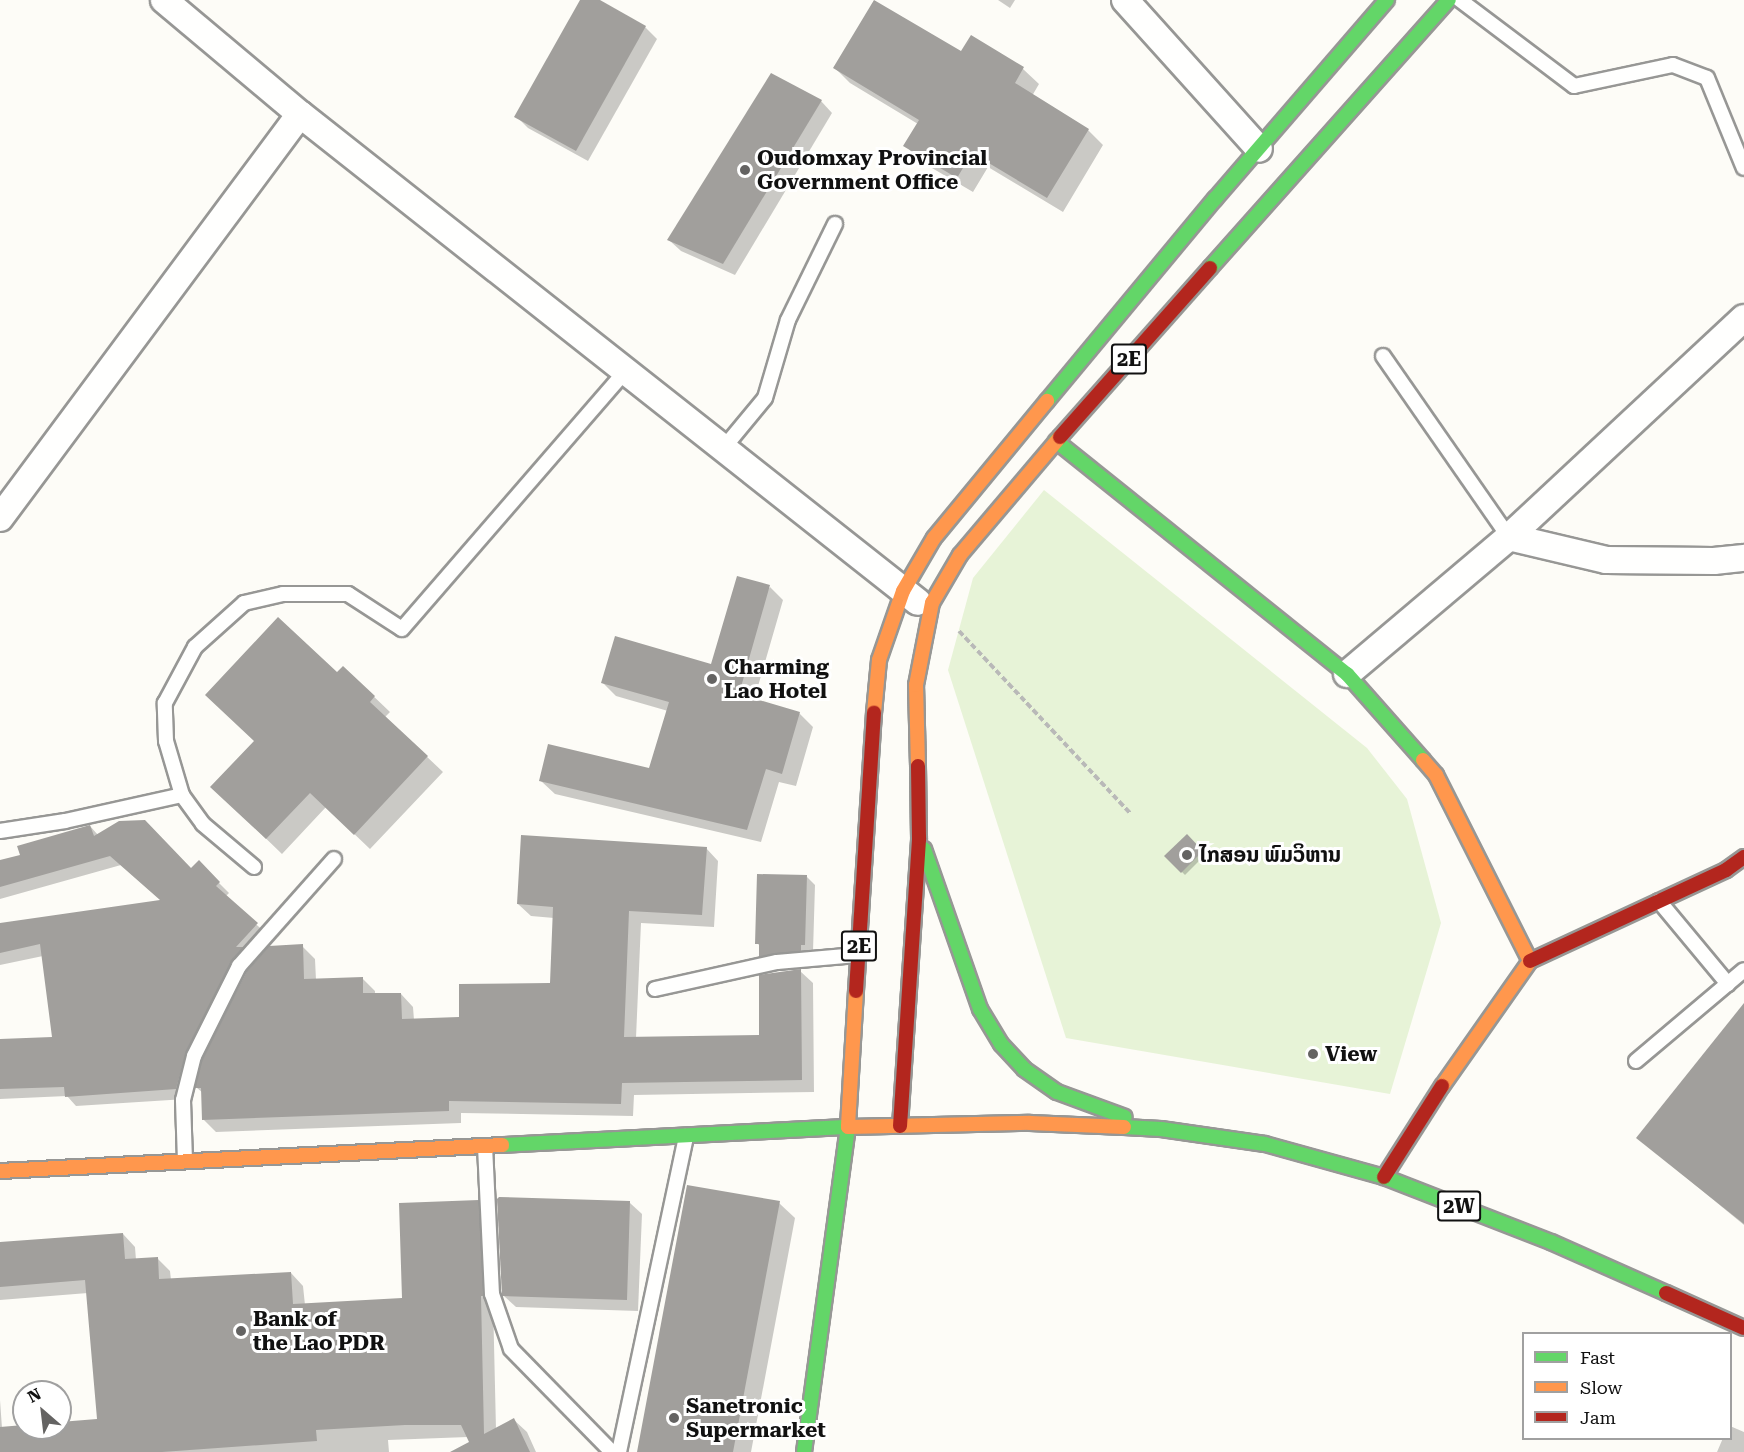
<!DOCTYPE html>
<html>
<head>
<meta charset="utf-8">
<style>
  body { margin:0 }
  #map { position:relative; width:1744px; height:1452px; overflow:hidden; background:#fdfcf7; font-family:"Roboto Serif","Noto Sans Lao",serif }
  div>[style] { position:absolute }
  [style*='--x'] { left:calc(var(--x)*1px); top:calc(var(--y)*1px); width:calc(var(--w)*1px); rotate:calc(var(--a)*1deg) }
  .green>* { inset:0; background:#e7f3d7 }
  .shadow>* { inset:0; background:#0003 }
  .building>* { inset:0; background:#a19f9c }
  .path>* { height:4px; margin-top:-2px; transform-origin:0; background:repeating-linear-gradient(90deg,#b9b9b8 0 6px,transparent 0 9px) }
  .roads { filter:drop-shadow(2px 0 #979795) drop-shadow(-2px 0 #979795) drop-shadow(0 2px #979795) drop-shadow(0 -2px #979795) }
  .lane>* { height:14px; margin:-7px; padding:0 7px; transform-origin:7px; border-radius:7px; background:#fffffe }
  .street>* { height:26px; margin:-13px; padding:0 13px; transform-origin:13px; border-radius:13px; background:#fffffe }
  .fast>* { height:14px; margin:-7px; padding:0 7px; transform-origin:7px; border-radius:7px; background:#63d668 }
  .slow>* { height:14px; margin:-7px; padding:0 7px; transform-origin:7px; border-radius:7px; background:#ff974d }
  .jam>* { height:14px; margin:-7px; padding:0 7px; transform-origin:7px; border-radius:7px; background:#b3261e }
  .dots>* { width:16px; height:16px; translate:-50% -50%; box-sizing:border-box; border:3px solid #fff; border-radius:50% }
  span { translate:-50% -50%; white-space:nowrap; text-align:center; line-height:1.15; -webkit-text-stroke:6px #fff; paint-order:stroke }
  .shield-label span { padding:2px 4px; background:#fff; border:2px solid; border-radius:4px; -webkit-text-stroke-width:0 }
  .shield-label { font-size:20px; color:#111; font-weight:700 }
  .poi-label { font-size:21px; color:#111; font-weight:700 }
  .left { translate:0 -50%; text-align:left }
  .legend { position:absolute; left:1522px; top:1332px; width:210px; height:108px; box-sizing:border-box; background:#fff; border:2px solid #a0a0a0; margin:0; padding:8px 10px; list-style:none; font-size:18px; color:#111 }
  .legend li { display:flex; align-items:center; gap:12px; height:30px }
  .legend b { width:30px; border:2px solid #a0a0a0 }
  .north { position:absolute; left:12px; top:1380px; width:60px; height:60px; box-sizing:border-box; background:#fff; border:2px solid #a0a0a0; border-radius:50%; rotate:332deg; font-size:16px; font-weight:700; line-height:24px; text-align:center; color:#111 }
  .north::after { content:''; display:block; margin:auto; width:21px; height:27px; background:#646362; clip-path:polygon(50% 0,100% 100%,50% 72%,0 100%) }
</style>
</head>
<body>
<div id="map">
  <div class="green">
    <i style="clip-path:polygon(1044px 490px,1367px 748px,1407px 799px,1441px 923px,1390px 1094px,1066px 1038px,948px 670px,973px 578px)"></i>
  </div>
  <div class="shadow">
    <i style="clip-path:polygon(582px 0,596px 0,645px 27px,657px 39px,588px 161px,528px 128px,516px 116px)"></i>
    <i style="clip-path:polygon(998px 0,1015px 0,1010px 8px)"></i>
    <i style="clip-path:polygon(971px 37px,1023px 69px,1039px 84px,1032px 96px,1088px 130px,1103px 145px,1063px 212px,988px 167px,973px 192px,920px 161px,905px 145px,918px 124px,850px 83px,835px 68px,961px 53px)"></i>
    <i style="clip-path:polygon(821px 101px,832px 113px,735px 275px,681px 251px,669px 240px)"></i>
    <i style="clip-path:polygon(770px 587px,783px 600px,754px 700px,799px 713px,813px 727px,796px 786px,779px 782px,761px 842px,555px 794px,541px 781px,651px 770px,668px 711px,616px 696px,602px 682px,712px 666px)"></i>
    <i style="clip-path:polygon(344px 668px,390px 712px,385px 717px,443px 772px,370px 849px,326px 807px,282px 854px,228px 802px)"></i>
    <i style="clip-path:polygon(90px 826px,98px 835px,192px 870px,199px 863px,229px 893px,225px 897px,267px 934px,241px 972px,195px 1062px,186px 1099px,76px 1106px,67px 1096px,0 1099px,0 1040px,54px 1038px,43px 956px,0 965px,0 925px,162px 901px,121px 865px,0 899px,0 861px,22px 856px)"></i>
    <i style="clip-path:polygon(1187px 836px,1205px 855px,1185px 875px,1166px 856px)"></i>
    <i style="clip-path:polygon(706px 848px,718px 861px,714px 927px,641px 923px,636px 1038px,761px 1037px,800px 971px,813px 983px,814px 1092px,634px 1095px,633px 1116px,461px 1113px,461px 1123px,216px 1132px,203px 1119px,203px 1093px,197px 1088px,302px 946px,315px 959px,316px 980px,362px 978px,375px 991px,375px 995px,401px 994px,413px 1007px,414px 1020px,460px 1019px,551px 985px,554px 918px,531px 916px,518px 904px)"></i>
    <i style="clip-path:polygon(807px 877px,815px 885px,813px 952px,808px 952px,808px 958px,768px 964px,761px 956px,761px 947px,757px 943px)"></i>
    <i style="clip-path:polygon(1744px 1006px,1744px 1225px,1638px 1138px)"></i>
    <i style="clip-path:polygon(478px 1202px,491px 1214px,496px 1429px,514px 1420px,527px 1432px,536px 1452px,476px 1452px,468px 1437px,388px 1440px,389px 1452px,0 1452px,0 1400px,2px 1428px,60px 1428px,60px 1423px,98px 1420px,88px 1293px,0 1300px,0 1244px,123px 1234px,135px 1247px,136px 1260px,157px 1258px,170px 1271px,171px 1280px,291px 1273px,303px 1286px,305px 1305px,403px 1299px)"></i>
    <i style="clip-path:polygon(630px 1203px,642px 1214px,638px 1311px,516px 1307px,504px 1296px)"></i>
    <i style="clip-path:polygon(779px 1203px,795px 1218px,751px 1452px,639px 1452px)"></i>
    <i style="clip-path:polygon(1730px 1426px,1744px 1432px,1744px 1452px,1717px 1452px,1723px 1438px,1730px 1438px)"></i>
  </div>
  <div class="building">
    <i style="clip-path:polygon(580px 0,600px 0,646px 26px,576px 151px,514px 117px)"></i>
    <i style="clip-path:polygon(874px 0,961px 51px,971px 35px,1024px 67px,1015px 83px,1089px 129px,1047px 198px,972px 153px,957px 178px,903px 146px,919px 120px,833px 68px)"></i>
    <i style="clip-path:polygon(771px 73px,822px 100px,723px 264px,667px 240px)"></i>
    <i style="clip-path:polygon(737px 576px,770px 585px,739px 694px,800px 712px,782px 774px,766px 769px,747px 830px,539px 781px,548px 744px,649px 768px,669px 702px,601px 683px,615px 636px,711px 664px)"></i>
    <i style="clip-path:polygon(278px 617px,337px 672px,343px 666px,375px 696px,370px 702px,428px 756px,354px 835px,310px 793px,266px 839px,210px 787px,254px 741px,205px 695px)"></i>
    <i style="clip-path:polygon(145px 820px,191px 868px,199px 860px,220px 882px,216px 886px,258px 923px,236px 947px,244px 947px,231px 962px,186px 1052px,176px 1089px,65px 1097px,64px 1087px,0 1089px,0 1039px,52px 1037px,40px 944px,0 953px,0 923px,160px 900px,110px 856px,0 887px,0 860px,20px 855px,17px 846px,90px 825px,94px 836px,119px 821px)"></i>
    <i style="clip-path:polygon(1187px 834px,1203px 851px,1181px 873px,1164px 856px)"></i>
    <i style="clip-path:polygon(521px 835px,707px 847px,702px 915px,629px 911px,624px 1037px,759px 1035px,759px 975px,801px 969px,802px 1080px,622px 1083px,621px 1104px,449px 1101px,449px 1111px,202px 1120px,201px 1088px,195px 1088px,202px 1059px,247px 971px,269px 946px,303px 944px,304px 979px,363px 977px,363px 993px,401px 993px,402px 1019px,459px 1017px,459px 984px,550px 983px,553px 907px,517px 904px)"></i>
    <i style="clip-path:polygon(757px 874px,807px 875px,805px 945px,801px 945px,801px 951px,759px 957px,759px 944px,755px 944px)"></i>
    <i style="clip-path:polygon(1744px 1003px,1744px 1224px,1636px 1138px)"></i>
    <i style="clip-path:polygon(687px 1185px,780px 1201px,733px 1452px,637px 1452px)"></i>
    <i style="clip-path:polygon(499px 1197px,630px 1201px,627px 1300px,502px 1296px,497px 1199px)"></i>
    <i style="clip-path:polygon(479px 1200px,483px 1296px,481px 1296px,484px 1434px,514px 1418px,530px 1452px,450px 1452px,469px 1442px,461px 1425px,405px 1425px,316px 1430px,317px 1441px,162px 1452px,0 1452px,0 1427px,24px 1425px,24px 1428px,60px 1428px,60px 1422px,97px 1419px,85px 1280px,0 1287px,0 1242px,123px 1233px,125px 1259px,158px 1257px,159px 1279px,291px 1272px,293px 1304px,402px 1298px,399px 1203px)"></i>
  </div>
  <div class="path">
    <i style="--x:959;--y:631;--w:251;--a:46.8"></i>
  </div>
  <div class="roads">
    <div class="lane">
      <i style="--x:1460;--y:0;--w:143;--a:37"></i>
      <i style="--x:1574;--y:86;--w:101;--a:-12"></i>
      <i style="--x:1673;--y:65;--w:36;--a:21"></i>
      <i style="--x:1707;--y:78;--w:97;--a:67.7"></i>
      <i style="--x:1383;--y:356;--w:221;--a:55.2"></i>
      <i style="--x:722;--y:450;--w:67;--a:-50.4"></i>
      <i style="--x:765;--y:398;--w:81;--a:-73.6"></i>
      <i style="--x:788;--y:320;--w:107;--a:-63.9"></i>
      <i style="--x:0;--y:831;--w:66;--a:-8.7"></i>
      <i style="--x:65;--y:821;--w:120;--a:-12.5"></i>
      <i style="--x:254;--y:867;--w:67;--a:-139.9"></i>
      <i style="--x:203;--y:824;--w:36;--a:-126"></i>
      <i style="--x:182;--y:795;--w:56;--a:-106.5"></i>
      <i style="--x:166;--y:741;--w:38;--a:-92"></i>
      <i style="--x:165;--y:703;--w:64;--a:-61.8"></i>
      <i style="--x:195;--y:647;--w:66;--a:-41.9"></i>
      <i style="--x:244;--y:603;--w:40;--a:-13"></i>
      <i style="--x:283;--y:594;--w:65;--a:0"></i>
      <i style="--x:348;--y:594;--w:64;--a:32.9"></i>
      <i style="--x:402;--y:629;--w:340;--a:-49.1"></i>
      <i style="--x:1659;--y:901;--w:108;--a:50.3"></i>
      <i style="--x:655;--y:989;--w:125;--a:-12.5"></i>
      <i style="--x:777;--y:962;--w:80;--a:-5"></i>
      <i style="--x:1636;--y:1061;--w:141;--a:-40.1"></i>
      <i style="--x:485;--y:1146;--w:148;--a:87.3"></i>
      <i style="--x:492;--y:1294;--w:58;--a:70.9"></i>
      <i style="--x:511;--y:1349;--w:144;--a:45.6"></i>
      <i style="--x:185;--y:1161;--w:61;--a:-91.9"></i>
      <i style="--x:183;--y:1100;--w:45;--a:-76"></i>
      <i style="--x:194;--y:1056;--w:101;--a:-63.4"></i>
      <i style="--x:239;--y:966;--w:143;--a:-48.4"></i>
      <i style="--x:619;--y:1452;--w:323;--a:-78"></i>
    </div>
    <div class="street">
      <i style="--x:164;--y:0;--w:177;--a:40"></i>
      <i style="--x:300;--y:114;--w:787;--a:38.3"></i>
      <i style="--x:1125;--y:0;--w:200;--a:48"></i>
      <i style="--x:0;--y:518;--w:503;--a:-53.4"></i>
      <i style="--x:1509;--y:537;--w:100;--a:13.3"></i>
      <i style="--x:1606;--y:560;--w:108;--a:0.5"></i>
      <i style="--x:1714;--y:561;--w:30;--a:-6"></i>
      <i style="--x:1347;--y:674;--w:212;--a:-40.2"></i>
      <i style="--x:1509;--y:537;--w:321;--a:-43"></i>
    </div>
    <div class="fast">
      <i style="--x:1210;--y:268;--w:359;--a:-48.3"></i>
      <i style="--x:1047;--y:401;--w:263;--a:-50.3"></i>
      <i style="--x:1215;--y:199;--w:263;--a:-49.2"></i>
      <i style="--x:1056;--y:441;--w:373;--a:38.7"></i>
      <i style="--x:1347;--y:674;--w:115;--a:48.5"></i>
      <i style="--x:924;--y:849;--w:170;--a:70.7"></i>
      <i style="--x:980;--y:1009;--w:41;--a:59"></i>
      <i style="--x:1001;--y:1044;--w:34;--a:47"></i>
      <i style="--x:1024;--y:1069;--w:40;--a:34.9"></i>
      <i style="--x:1057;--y:1092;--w:72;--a:20.2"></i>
      <i style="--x:1124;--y:1127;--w:37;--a:3"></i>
      <i style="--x:1161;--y:1129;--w:105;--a:8.2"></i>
      <i style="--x:1265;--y:1144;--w:123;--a:15.5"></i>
      <i style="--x:1384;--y:1177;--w:179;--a:21.3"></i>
      <i style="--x:1551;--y:1242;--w:126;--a:23.9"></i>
      <i style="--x:502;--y:1145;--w:346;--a:-3"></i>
      <i style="--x:804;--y:1452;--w:328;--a:-82.3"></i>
    </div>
    <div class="slow">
      <i style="--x:874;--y:713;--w:53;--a:-84.6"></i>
      <i style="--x:879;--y:660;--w:73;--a:-70.8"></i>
      <i style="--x:903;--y:591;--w:61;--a:-59.7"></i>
      <i style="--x:934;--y:538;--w:178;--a:-50.5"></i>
      <i style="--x:1423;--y:760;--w:20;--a:49"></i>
      <i style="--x:1436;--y:775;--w:208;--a:63.2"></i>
      <i style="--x:1530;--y:961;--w:153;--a:125.1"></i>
      <i style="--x:918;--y:766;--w:81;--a:-91.4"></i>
      <i style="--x:916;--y:685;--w:84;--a:-79"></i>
      <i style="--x:932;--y:603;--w:56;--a:-59.7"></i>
      <i style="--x:960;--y:555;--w:155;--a:-49.7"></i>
      <i style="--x:856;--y:991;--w:136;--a:93.4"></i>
      <i style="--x:848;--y:1127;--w:182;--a:-1.3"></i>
      <i style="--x:1030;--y:1123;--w:94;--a:2.4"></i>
      <i style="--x:0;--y:1171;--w:503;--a:-2.96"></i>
    </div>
    <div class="jam">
      <i style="--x:1060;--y:437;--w:226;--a:-48.4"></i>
      <i style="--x:1530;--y:961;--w:216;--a:-24.9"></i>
      <i style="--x:1726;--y:870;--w:22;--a:-36"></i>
      <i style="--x:856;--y:991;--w:279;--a:-86.3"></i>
      <i style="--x:900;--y:1126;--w:289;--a:-86.2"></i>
      <i style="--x:919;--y:838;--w:72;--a:-90.8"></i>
      <i style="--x:1384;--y:1177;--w:108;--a:-57.5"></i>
      <i style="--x:1666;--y:1293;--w:85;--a:24.2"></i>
    </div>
  </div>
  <div class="dots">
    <i style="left:745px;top:170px;background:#646362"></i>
    <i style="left:712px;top:679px;background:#646362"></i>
    <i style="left:1187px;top:855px;background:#646362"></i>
    <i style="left:1313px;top:1054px;background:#646362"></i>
    <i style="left:241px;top:1331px;background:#646362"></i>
    <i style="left:674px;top:1418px;background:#646362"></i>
  </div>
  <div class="shield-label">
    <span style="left:1129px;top:359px">2E</span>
    <span style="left:859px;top:946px">2E</span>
    <span style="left:1459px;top:1206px">2W</span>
  </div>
  <div class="poi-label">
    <span class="left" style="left:757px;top:170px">Oudomxay Provincial<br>Government Office</span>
    <span class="left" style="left:724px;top:679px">Charming<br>Lao Hotel</span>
    <span class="left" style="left:1199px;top:855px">ໄກສອນ ພົມວິຫານ</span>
    <span class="left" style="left:1325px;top:1054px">View</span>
    <span class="left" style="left:253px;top:1331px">Bank of<br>the Lao PDR</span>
    <span class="left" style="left:686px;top:1418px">Sanetronic<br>Supermarket</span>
  </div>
  <ul class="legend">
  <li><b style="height:8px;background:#63d668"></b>Fast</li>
  <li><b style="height:8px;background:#ff974d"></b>Slow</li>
  <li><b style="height:8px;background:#b3261e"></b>Jam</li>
  </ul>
  <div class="north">N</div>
</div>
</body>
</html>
